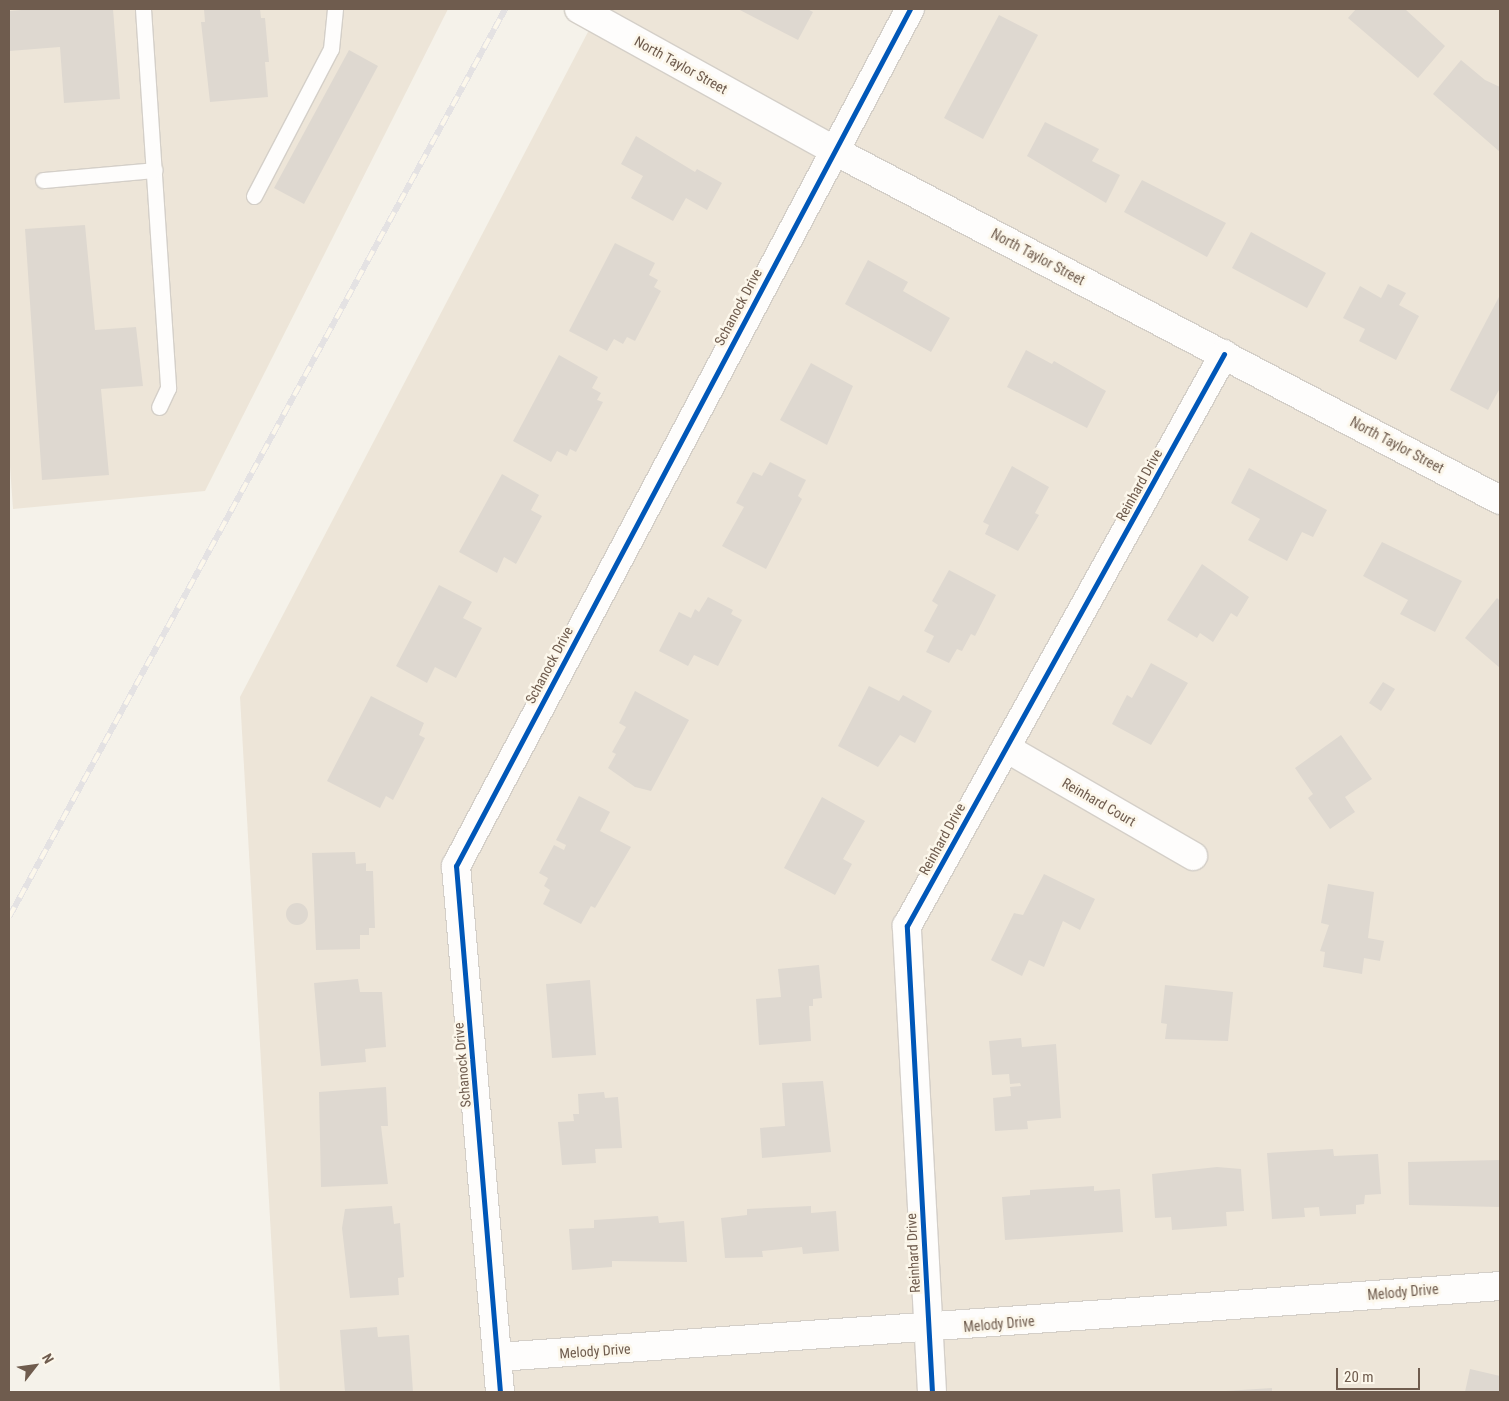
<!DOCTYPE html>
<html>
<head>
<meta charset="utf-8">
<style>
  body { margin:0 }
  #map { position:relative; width:1509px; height:1401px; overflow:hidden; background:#f5f2ea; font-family:"Roboto Condensed",sans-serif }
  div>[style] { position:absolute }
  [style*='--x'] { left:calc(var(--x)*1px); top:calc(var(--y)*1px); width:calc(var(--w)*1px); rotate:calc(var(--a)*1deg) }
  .residential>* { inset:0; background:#ede5d8 }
  .building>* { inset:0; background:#ded8d0 }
  .round { border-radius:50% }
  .roads { filter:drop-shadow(1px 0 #d4cfc8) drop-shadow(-1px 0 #d4cfc8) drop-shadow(0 1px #d4cfc8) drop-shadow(0 -1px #d4cfc8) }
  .service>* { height:15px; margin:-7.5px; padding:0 7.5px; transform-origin:7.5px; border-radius:7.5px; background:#fefdfc }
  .minor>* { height:28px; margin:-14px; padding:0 14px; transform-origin:14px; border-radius:14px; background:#fefdfc }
  .rail>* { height:5.5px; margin-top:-2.75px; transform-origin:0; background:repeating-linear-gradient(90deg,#fcf7eb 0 11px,#e4e2e3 0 22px); box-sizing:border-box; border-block:1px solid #e4e2e3 }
  .cycleway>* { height:5px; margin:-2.5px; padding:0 2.5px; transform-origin:2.5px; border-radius:2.5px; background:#0057b8 }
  span { translate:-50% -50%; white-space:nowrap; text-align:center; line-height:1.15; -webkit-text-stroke:5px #fcf7eb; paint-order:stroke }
  .street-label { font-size:14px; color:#6f5c4e }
  .frame { position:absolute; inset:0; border:10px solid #6f5c4e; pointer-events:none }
  .north { position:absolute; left:10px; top:1341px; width:50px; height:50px; -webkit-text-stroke:4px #fcf7eb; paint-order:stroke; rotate:60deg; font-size:14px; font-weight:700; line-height:20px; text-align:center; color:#6f5c4e }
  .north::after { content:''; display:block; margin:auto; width:18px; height:22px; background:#6f5c4e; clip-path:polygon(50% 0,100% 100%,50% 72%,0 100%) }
  .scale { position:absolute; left:1336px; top:1368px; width:84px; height:22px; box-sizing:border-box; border:2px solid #6f5c4e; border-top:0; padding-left:6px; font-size:15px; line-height:18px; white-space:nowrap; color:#6f5c4e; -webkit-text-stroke:4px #fcf7eb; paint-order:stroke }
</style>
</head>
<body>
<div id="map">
  <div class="residential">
    <i style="clip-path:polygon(9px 9px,448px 9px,205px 491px,13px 509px,9px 452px)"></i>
    <i style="clip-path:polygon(600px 9px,1500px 9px,1500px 1392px,280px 1392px,240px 697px)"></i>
  </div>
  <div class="building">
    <i style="clip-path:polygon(34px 9px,113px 9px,120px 99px,64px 103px,60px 47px,9px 51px,9px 11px)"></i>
    <i style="clip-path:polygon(204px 9px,260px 9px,261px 18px,265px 18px,269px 62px,265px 62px,268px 97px,210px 102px,201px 22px,205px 22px)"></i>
    <i style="clip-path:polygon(738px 9px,807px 9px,813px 12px,798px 40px)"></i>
    <i style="clip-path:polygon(1356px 9px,1405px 9px,1445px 46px,1418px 78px,1348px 18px)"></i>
    <i style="clip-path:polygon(999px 15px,1038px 35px,983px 139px,944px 118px)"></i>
    <i style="clip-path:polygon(349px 50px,378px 66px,304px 204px,274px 188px)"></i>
    <i style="clip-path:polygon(1461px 60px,1485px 80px,1500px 87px,1500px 152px,1433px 94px)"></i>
    <i style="clip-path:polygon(1045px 122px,1099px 149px,1092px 161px,1120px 175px,1106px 203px,1027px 156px)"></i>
    <i style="clip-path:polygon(636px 136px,695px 172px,697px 169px,722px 183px,707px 210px,686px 198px,673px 221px,631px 198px,643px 176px,621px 164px)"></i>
    <i style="clip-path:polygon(1142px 180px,1226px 223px,1207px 257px,1124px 212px)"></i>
    <i style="clip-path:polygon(85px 225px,95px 330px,136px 327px,143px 386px,101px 389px,109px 475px,42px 480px,25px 229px)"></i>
    <i style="clip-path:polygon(1251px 232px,1326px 273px,1307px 308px,1232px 268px)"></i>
    <i style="clip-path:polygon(615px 243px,655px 263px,649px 275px,658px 280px,654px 287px,661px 291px,635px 341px,627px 337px,623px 344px,614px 339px,607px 351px,569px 331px)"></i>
    <i style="clip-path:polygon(868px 260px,908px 282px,903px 291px,950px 318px,931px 352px,845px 304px)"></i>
    <i style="clip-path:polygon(1388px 284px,1406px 293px,1399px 305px,1419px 316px,1396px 360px,1359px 341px,1365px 329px,1343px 318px,1360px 286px,1381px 298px)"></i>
    <i style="clip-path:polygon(1500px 295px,1500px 388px,1488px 410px,1450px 390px)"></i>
    <i style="clip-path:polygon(1026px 350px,1052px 364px,1054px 361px,1106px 391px,1087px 428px,1007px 387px)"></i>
    <i style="clip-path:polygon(559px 355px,598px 377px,592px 388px,601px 393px,597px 400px,603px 402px,576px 452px,570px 449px,567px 456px,557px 451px,551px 462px,513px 441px)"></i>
    <i style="clip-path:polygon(811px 363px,853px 386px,827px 445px,780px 420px)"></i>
    <i style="clip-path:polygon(770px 462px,806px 480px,798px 496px,802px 499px,766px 569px,722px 546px,744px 507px,736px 503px,753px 472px,762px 476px)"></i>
    <i style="clip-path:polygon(1012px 466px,1049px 487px,1035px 513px,1039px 515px,1018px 551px,985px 534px,989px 525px,983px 522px)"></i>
    <i style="clip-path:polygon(1249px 468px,1327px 510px,1313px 537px,1302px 532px,1287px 561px,1248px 540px,1260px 519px,1231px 503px)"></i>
    <i style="clip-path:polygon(502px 474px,539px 495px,531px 510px,542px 516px,516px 564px,504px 557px,497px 573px,459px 552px)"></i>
    <i style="clip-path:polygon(1382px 542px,1462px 581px,1435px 632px,1400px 614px,1408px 600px,1363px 576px)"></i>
    <i style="clip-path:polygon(1202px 564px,1249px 597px,1237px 617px,1231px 613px,1213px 642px,1200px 633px,1197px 638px,1167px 620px)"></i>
    <i style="clip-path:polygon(949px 570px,996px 595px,975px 636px,971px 634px,962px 651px,957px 649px,949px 663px,926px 652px,934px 636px,924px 631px,938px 605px,932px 601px)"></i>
    <i style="clip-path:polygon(439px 585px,472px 602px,463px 618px,482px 628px,456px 678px,435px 667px,427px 683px,396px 666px)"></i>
    <i style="clip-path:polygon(708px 597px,733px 610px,731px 614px,742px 620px,718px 666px,694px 655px,688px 666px,659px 651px,679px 612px,691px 618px,695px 609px,699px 612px)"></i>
    <i style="clip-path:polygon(1497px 598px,1500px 601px,1500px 668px,1465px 638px)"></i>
    <i style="clip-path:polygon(1151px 663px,1188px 683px,1151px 745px,1112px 724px,1127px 695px,1132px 698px)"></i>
    <i style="clip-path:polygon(1383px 682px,1395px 689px,1381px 711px,1369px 703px)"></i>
    <i style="clip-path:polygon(869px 686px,899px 701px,903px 695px,932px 711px,915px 743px,900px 735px,878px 767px,838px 746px)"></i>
    <i style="clip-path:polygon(635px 691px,689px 720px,651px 791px,635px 787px,608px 768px,616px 754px,612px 752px,626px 727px,619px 723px)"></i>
    <i style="clip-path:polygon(371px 696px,424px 723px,419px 735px,425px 738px,393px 800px,386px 796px,380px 808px,327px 781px)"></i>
    <i style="clip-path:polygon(1341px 735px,1372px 779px,1345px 797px,1355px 812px,1330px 829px,1308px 798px,1313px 794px,1295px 768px)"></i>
    <i style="clip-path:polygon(579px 796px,610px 812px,600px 831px,631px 847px,595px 908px,591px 906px,581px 924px,543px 904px,550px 890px,544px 886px,548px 878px,539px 873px,554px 845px,564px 850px,566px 845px,556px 840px)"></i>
    <i style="clip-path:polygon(822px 797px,865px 821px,843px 859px,852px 864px,835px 895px,784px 868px)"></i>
    <i style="clip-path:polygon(355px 852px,356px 864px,366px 863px,366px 871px,373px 871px,375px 928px,369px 928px,369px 935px,360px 935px,360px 949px,316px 950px,312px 853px)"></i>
    <i style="clip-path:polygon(1044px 874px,1095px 899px,1080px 930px,1063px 921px,1044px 967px,1029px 960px,1022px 976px,991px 960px,1014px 913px,1023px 915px)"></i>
    <i style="clip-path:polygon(1328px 884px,1374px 892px,1368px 938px,1384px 941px,1380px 961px,1364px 958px,1362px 974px,1323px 967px,1325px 952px,1320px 951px,1329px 925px,1321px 923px)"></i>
    <i class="round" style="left:286px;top:903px;width:22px;height:22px"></i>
    <i style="clip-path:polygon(819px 965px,822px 998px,813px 999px,813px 1006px,809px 1006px,811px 1041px,759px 1045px,756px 999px,781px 997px,778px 969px)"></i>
    <i style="clip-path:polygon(358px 979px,360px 992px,382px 992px,386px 1047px,365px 1049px,366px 1062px,321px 1066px,314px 983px)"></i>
    <i style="clip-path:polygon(590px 980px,596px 1055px,552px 1058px,546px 984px)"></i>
    <i style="clip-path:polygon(1165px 985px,1233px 992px,1228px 1041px,1165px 1039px,1167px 1024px,1161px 1023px)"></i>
    <i style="clip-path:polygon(1021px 1038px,1022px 1047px,1056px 1044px,1061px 1118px,1027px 1121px,1028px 1129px,995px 1131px,993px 1098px,1011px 1096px,1010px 1087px,1021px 1086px,1020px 1083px,1010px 1084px,1009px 1074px,992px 1075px,989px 1041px)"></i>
    <i style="clip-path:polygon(823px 1081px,831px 1152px,762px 1158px,760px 1128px,785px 1126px,782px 1083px)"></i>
    <i style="clip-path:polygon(386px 1087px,388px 1126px,381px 1126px,388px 1184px,321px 1187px,319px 1092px)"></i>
    <i style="clip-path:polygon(604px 1092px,605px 1098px,618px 1097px,622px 1148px,595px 1149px,596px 1163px,562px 1165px,558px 1122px,574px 1121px,573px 1114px,579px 1114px,578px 1094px)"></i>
    <i style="clip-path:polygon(1333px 1149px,1334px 1156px,1378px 1154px,1381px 1194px,1365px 1195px,1364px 1204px,1356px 1205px,1356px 1214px,1320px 1216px,1319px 1207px,1304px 1208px,1305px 1217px,1272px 1219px,1267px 1153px)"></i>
    <i style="clip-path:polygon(1500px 1160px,1500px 1207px,1409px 1205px,1408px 1162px)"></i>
    <i style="clip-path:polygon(1217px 1167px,1241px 1169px,1244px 1211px,1226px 1212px,1227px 1226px,1172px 1230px,1171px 1217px,1155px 1218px,1152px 1174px)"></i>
    <i style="clip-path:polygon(1094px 1186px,1094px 1191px,1120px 1189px,1123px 1232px,1005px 1240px,1002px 1197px,1030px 1195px,1030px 1190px)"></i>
    <i style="clip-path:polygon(392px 1206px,394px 1224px,400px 1223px,404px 1277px,398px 1278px,399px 1295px,350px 1298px,342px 1228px,345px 1209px)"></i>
    <i style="clip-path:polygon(811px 1206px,811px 1213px,836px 1211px,839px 1251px,803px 1254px,802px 1247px,762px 1251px,763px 1257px,725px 1258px,721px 1218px,747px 1215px,747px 1209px)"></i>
    <i style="clip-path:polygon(658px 1216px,659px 1223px,684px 1221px,687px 1262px,612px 1261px,612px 1267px,572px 1270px,569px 1229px,594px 1228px,594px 1220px)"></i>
    <i style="clip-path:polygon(377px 1327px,378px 1337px,409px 1335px,413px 1392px,345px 1392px,340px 1330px)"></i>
    <i style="clip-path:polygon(1470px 1369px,1500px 1376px,1500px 1392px,1465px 1392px)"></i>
    <i style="clip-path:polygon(1272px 1388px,1272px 1392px,1226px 1392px,1226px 1391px)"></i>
  </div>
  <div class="roads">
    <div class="service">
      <i style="--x:143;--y:9;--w:380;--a:86.2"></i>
      <i style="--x:168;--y:388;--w:21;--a:115"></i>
      <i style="--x:43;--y:180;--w:112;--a:-5.1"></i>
      <i style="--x:254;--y:196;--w:166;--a:-62.4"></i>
      <i style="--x:331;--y:49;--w:40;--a:-84.3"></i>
    </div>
    <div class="minor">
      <i style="--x:579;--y:9;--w:291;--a:29"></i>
      <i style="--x:833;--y:150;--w:753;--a:27.69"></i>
      <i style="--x:1006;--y:748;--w:216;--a:30"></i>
      <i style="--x:498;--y:1357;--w:1005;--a:-4.05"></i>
      <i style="--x:500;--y:1392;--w:528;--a:-94.78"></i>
      <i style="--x:456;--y:866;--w:970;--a:-62.09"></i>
      <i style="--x:932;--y:1392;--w:467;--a:-93.1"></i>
      <i style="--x:907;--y:926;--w:654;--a:-61"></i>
    </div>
  </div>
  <div class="rail">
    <i style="--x:9;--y:917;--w:1035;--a:-61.35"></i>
  </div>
  <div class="cycleway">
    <i style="--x:500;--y:1392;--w:528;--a:-94.78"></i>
    <i style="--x:456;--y:866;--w:970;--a:-62.09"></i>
    <i style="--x:932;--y:1392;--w:467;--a:-93.1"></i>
    <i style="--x:907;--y:926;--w:654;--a:-61"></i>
  </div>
  <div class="street-label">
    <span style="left:681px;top:65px;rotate:29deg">North Taylor Street</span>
    <span style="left:1038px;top:257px;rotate:28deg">North Taylor Street</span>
    <span style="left:738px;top:307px;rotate:-62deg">Schanock Drive</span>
    <span style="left:1397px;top:445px;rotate:28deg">North Taylor Street</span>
    <span style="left:1139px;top:485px;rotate:-61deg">Reinhard Drive</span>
    <span style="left:549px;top:665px;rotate:-62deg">Schanock Drive</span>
    <span style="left:1099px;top:802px;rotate:30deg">Reinhard Court</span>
    <span style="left:942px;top:839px;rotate:-61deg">Reinhard Drive</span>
    <span style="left:462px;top:1065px;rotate:-95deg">Schanock Drive</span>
    <span style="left:913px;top:1253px;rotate:-93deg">Reinhard Drive</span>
    <span style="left:1403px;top:1292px;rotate:-5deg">Melody Drive</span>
    <span style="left:999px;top:1324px;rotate:-5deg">Melody Drive</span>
    <span style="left:595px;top:1351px;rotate:-4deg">Melody Drive</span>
  </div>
  <div class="frame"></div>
  <div class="north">N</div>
  <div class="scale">20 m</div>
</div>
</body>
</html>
